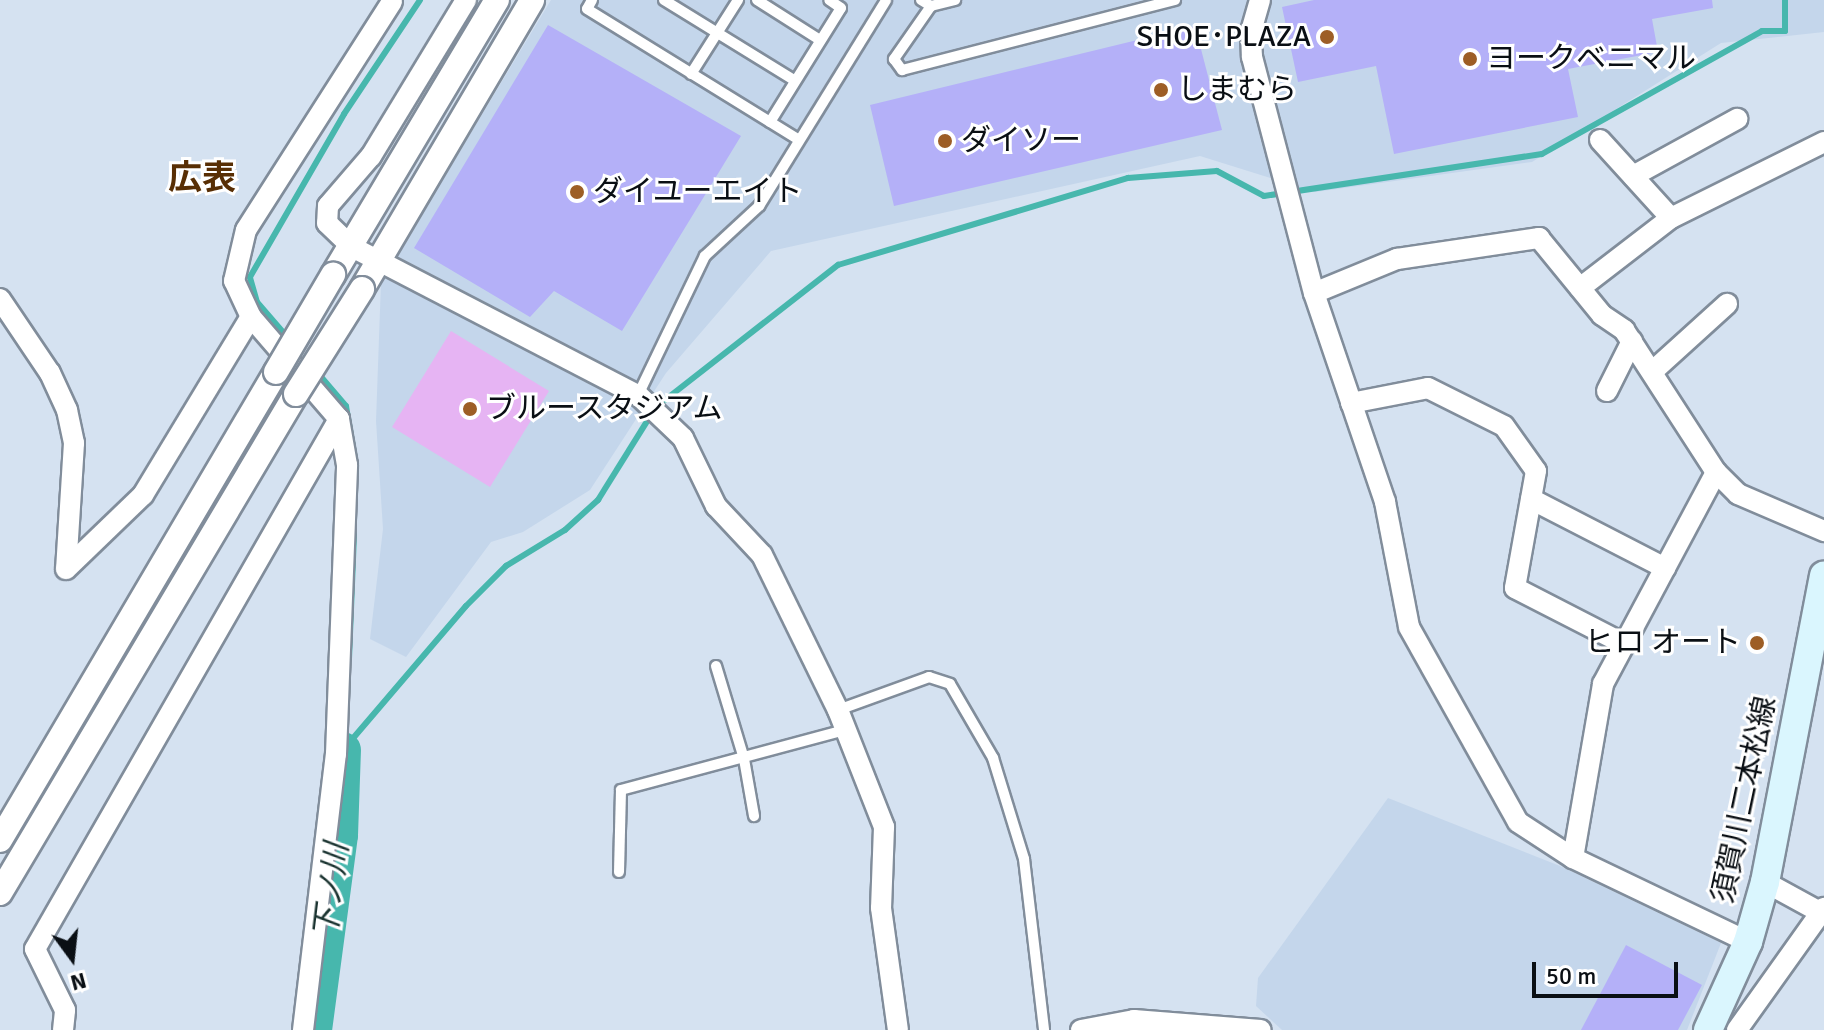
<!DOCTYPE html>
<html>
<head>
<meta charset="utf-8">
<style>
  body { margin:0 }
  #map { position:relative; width:1824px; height:1030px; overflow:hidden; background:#d5e2f1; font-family:Signika,"Noto Sans JP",sans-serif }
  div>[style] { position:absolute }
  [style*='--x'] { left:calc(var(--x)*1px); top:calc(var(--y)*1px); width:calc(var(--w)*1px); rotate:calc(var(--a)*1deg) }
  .built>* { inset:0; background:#c4d6eb }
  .green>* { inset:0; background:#e6b4f3 }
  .stream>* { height:6px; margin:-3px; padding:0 3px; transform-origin:3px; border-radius:3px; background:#47b7ad }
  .river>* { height:36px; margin:-18px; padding:0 18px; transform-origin:18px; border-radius:18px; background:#47b7ad }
  .building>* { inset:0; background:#b4b0f8 }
  .roads { filter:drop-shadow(2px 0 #818d9b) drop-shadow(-2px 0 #818d9b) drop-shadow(0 2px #818d9b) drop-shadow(0 -2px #818d9b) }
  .service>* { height:10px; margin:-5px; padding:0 5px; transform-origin:5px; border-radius:5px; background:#fff }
  .minor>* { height:20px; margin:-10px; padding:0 10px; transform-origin:10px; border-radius:10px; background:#fff }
  .tertiary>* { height:24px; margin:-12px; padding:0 12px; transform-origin:12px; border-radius:12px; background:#fff }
  .secondary>* { height:28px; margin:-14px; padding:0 14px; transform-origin:14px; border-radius:14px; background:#daf6fe }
  .bridges { filter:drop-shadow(2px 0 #818d9b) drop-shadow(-2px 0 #818d9b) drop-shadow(0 2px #818d9b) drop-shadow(0 -2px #818d9b) }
  .tertiary-bridge>* { height:24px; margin:-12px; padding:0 12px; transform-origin:12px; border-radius:12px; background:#fff }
  .dots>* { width:22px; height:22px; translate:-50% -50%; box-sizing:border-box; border:4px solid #fff; border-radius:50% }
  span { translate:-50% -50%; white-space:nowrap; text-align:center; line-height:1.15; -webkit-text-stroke:6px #fff; paint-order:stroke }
  .poi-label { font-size:30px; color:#0a0f14 }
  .right { translate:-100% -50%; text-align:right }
  .left { translate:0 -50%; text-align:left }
  .street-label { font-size:30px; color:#0a0f14 }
  .water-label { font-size:32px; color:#1a3330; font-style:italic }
  .quarter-label { font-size:34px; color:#582e04; font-weight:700 }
  .north { position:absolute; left:32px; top:918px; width:80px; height:80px; -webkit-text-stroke:6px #fff; paint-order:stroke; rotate:165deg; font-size:22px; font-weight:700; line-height:32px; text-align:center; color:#0a0f14 }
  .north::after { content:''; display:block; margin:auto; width:28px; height:36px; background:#0a0f14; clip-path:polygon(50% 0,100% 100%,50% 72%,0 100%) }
  .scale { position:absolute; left:1532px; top:962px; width:146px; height:36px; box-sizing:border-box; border:4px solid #0a0f14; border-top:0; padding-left:10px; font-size:24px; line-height:28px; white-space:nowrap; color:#0a0f14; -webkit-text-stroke:6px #fff; paint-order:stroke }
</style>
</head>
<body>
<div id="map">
  <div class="built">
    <i style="clip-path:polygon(551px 0,1824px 0,1824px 32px,1721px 43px,1532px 162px,1315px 192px,1200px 156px,771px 251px,666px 373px,590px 490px,523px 532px,491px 542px,406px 657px,370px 639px,383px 529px,376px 421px,381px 282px)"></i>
    <i style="clip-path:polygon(1388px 798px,1560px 866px,1721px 943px,1687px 1030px,1282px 1030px,1256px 1006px,1258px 978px)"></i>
  </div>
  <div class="green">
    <i style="clip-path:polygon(451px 331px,549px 391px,490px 487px,392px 427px)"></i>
  </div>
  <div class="stream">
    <i style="--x:288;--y:338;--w:48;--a:-130.7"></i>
    <i style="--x:257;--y:302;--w:26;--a:-106"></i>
    <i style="--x:250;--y:277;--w:188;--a:-60"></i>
    <i style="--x:344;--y:114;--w:137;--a:-56.3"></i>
    <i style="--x:316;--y:371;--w:46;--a:49.4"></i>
    <i style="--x:346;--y:406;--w:54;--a:80.4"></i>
    <i style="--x:349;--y:659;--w:125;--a:-87.7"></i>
    <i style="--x:343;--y:750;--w:189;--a:-49.5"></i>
    <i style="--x:466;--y:606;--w:57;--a:-45"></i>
    <i style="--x:506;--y:566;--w:69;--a:-31.4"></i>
    <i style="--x:565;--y:530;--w:45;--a:-42.3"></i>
    <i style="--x:598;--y:500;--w:110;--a:-58.1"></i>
    <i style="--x:656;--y:407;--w:231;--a:-38"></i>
    <i style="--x:838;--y:265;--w:303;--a:-16.7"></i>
    <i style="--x:1128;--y:178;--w:89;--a:-4.5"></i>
    <i style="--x:1217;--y:171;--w:53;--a:28"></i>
    <i style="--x:1264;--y:196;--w:281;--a:-8.6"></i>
    <i style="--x:1542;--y:154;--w:252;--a:-29.2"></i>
    <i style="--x:1762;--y:31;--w:23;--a:0"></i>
    <i style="--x:1785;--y:31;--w:31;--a:-90"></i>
  </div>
  <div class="river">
    <i style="--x:314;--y:1030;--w:197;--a:-82.4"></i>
    <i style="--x:340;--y:835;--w:85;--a:-88"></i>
  </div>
  <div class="building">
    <i style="clip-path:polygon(1314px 0,1712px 0,1713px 8px,1652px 19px,1658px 52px,1568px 69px,1578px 117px,1394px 154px,1376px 66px,1298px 82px,1282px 7px)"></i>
    <i style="clip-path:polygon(548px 25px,741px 136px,622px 331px,554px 291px,530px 317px,414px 248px)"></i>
    <i style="clip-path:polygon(1195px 26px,1222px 130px,894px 206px,870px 105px)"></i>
    <i style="clip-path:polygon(1626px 945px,1702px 985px,1678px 1030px,1581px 1030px)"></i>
  </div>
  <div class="roads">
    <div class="service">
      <i style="--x:592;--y:0;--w:10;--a:119"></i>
      <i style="--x:587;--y:9;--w:249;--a:31.7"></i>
      <i style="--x:664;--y:0;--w:153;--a:31.6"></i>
      <i style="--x:757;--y:0;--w:75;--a:32.4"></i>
      <i style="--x:921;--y:0;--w:12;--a:31"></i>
      <i style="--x:931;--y:6;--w:25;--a:-14"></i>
      <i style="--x:931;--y:6;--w:65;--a:124.9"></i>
      <i style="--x:894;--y:59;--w:14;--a:54"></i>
      <i style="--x:902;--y:70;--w:282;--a:-14.4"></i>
      <i style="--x:691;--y:74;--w:88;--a:-57.6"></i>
      <i style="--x:770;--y:122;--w:134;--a:-58.1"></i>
      <i style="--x:841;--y:8;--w:14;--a:-146"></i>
      <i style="--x:638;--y:395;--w:154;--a:-64.3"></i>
      <i style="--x:705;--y:256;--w:74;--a:-42.8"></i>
      <i style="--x:759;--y:206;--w:242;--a:-58.3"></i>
      <i style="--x:716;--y:666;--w:97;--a:73.2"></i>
      <i style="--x:744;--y:759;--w:58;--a:80"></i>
      <i style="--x:838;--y:710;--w:97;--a:-19.9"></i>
      <i style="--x:929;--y:677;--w:22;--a:18"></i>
      <i style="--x:950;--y:684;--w:86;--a:59.8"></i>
      <i style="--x:993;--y:758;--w:106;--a:72.9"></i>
      <i style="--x:1024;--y:859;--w:172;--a:83.3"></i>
      <i style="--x:619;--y:872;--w:82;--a:-88.6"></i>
      <i style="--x:621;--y:790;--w:232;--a:-15"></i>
    </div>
    <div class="minor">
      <i style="--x:466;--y:0;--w:183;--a:121.3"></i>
      <i style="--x:371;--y:156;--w:66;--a:130.7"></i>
      <i style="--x:328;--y:206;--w:17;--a:93"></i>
      <i style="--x:327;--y:223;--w:35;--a:44"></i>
      <i style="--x:352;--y:247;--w:322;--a:27.4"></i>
      <i style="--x:638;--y:395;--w:62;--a:43.7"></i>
      <i style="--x:683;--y:438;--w:76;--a:64.1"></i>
      <i style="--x:716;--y:506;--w:67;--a:46.8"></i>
      <i style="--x:762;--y:555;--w:173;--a:63.9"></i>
      <i style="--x:838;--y:710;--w:126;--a:68.5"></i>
      <i style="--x:884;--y:827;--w:81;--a:92.1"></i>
      <i style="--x:881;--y:908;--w:123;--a:82.1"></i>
      <i style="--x:1260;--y:0;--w:32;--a:106"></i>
      <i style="--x:1251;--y:31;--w:26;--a:88"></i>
      <i style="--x:1252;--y:57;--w:244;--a:75.3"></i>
      <i style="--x:1314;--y:293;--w:221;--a:71.2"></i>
      <i style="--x:1385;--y:502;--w:127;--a:79.1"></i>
      <i style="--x:1409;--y:627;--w:223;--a:60.8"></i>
      <i style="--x:1518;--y:822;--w:66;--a:33.2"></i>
      <i style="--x:1573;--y:858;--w:194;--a:25.6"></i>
      <i style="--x:1600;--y:140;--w:105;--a:47.7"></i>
      <i style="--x:1633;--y:176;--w:119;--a:-28.7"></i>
      <i style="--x:1580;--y:288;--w:115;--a:-37.6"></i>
      <i style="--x:1671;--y:218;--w:171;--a:-26.4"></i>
      <i style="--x:1314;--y:293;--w:90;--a:-22.3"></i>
      <i style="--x:1397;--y:259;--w:144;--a:-8.4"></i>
      <i style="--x:1539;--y:238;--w:99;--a:50.7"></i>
      <i style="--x:1602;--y:315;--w:27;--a:34"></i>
      <i style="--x:1624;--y:330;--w:169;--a:57.1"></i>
      <i style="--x:1716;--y:472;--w:31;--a:45"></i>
      <i style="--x:1738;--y:494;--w:94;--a:23.3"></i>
      <i style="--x:0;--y:299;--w:89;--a:56"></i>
      <i style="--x:50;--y:373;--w:41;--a:65.3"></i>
      <i style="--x:67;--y:410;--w:34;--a:78"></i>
      <i style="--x:74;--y:443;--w:126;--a:93.6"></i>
      <i style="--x:1653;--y:371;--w:100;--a:-42.2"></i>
      <i style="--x:1607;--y:391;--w:56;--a:-63.4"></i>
      <i style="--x:1351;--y:403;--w:78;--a:-11"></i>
      <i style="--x:1428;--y:388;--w:85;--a:26.6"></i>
      <i style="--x:1504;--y:426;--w:55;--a:54.6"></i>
      <i style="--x:1536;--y:471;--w:119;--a:100.2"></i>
      <i style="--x:1515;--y:588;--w:123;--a:27.2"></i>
      <i style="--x:1531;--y:499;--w:151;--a:27.2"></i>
      <i style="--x:66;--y:569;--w:107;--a:-43.9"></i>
      <i style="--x:143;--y:495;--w:208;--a:-58.8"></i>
      <i style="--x:1573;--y:858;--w:177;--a:-80.2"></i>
      <i style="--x:1603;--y:684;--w:240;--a:-61.9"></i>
      <i style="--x:1765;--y:882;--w:63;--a:28.6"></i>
      <i style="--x:63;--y:1030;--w:20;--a:-84"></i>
      <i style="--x:65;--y:1010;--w:68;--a:-116.2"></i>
      <i style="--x:35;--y:949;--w:611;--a:-60.16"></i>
      <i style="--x:303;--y:1030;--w:278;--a:-83.2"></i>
      <i style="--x:336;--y:754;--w:289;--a:-87.8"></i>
      <i style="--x:347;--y:465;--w:47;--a:-99.9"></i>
      <i style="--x:339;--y:419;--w:135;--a:-130.8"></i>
      <i style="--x:251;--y:317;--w:40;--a:-115"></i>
      <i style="--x:234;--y:281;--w:52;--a:-76.8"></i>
      <i style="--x:246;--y:230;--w:271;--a:-57.4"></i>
      <i style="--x:1081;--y:1030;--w:54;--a:-10.7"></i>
      <i style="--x:1134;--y:1020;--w:127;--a:4.5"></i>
      <i style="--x:1737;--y:1030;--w:150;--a:-54.5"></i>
    </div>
    <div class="tertiary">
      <i style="--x:333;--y:275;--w:320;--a:-59.2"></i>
      <i style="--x:362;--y:289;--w:335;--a:-59.5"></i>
      <i style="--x:0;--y:840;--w:543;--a:-59.47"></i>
      <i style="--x:0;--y:893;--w:580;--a:-59.32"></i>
    </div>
    <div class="secondary">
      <i style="--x:1708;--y:1030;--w:97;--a:-65.6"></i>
      <i style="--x:1748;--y:942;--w:62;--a:-74.2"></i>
      <i style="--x:1765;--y:882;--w:312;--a:-79.1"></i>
    </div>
  </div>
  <div class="bridges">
    <div class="tertiary-bridge">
      <i style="--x:276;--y:372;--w:113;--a:-59.6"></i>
      <i style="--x:296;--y:394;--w:124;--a:-57.8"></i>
    </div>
  </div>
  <div class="dots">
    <i style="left:1327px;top:37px;background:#9d5e26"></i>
    <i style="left:1470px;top:59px;background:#9d5e26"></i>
    <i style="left:1161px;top:90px;background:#9d5e26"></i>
    <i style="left:945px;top:141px;background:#9d5e26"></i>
    <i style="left:577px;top:192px;background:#9d5e26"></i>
    <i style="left:470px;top:409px;background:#9d5e26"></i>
    <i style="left:1757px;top:643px;background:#9d5e26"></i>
  </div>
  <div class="poi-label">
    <span class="right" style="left:1311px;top:37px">SHOE･PLAZA</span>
    <span class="left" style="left:1486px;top:59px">ヨークベニマル</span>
    <span class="left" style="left:1177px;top:90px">しまむら</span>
    <span class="left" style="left:961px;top:141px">ダイソー</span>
    <span class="left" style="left:593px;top:192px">ダイユーエイト</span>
    <span class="left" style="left:486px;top:409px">ブルースタジアム</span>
    <span class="right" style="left:1741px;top:643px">ヒロ オート</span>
  </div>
  <div class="street-label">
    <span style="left:1745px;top:800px;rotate:-78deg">須賀川二本松線</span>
  </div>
  <div class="water-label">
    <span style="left:332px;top:891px;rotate:-83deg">下ノ川</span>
  </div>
  <div class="quarter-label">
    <span style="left:202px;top:179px">広表</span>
  </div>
  <div class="north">N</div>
  <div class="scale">50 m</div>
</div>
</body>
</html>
